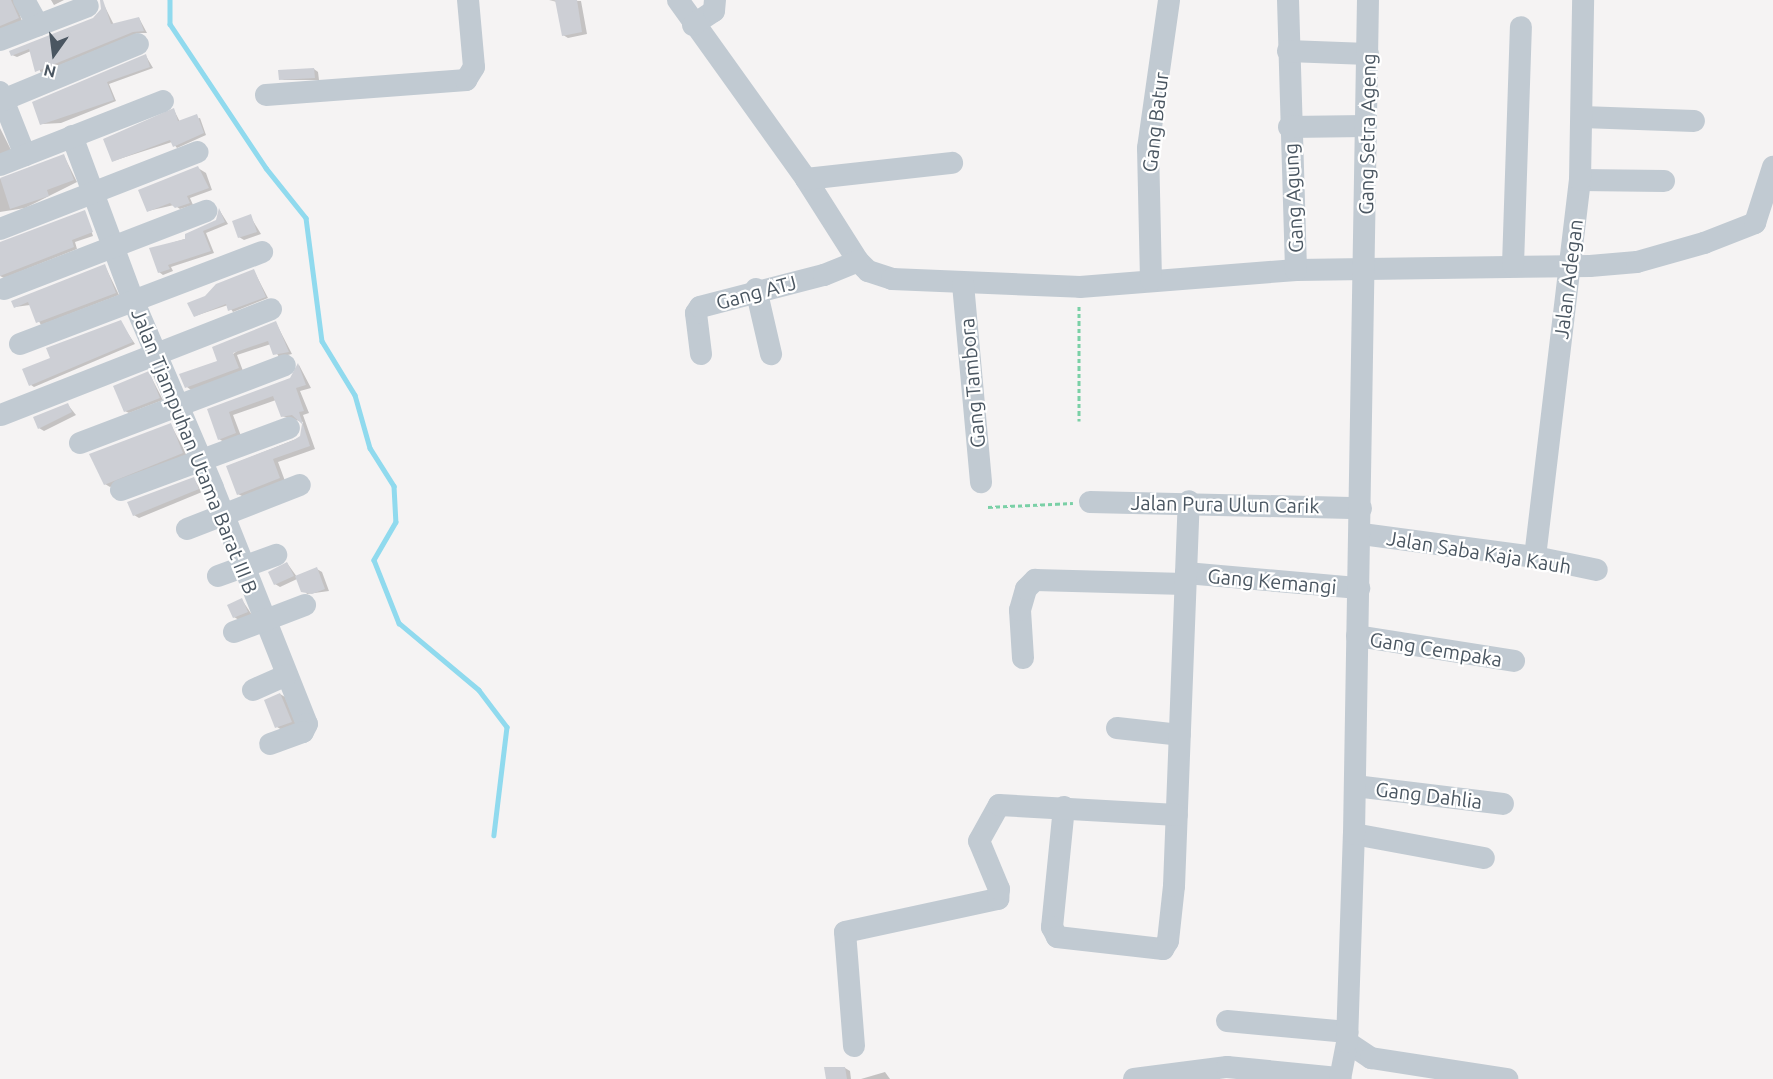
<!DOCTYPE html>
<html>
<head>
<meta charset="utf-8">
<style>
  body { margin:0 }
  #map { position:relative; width:1773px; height:1079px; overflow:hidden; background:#f5f3f3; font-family:Ubuntu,sans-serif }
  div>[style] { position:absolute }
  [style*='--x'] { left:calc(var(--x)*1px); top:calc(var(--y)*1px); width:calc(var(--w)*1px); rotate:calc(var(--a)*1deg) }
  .shadow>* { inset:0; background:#0003 }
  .stream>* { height:4.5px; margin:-2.25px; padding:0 2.25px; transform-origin:2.25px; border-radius:2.25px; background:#90daee }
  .building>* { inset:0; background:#cdcfd5 }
  .path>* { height:3px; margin-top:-1.5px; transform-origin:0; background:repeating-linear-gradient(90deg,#7ad0a6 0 4.5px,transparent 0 7.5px) }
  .minor>* { height:22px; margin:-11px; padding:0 11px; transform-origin:11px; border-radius:11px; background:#c1cad2 }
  span { translate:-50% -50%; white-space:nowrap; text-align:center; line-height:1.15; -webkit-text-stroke:4.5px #fff; paint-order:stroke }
  .street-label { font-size:20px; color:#4a5661 }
  .north { position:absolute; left:24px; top:24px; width:60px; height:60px; -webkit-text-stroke:4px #fff; paint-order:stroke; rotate:194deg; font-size:16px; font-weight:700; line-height:24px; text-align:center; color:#4a5661 }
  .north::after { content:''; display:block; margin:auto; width:21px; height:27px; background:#4a5661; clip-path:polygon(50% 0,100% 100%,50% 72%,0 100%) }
</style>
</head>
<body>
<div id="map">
  <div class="shadow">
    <i style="clip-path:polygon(0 0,15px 0,22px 21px,0 29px)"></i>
    <i style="clip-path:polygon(51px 0,64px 0,54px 5px)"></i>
    <i style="clip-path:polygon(549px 0,581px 1px,587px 34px,568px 38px,563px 35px,557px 2px)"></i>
    <i style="clip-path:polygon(105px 7px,114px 25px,139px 18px,147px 33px,138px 33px,41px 73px,31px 51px,17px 57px,12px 55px,94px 20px)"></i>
    <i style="clip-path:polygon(146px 56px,153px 68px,109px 84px,116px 101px,61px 123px,42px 124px)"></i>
    <i style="clip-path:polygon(314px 69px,318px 72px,319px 80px,281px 80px)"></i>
    <i style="clip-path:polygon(174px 110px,180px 122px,200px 118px,206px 135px,177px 148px,172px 142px,113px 161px)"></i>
    <i style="clip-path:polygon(0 128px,11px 150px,0 155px)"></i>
    <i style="clip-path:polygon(64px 156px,77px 182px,25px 208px,0 212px,0 179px)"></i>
    <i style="clip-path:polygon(198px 168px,206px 173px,212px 190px,190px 198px,193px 205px,180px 209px,174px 205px,148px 211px)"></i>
    <i style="clip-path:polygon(220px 211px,228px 224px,206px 233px,214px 253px,171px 267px,173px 271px,163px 275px,159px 272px,151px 249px,188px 238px,217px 221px)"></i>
    <i style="clip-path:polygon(85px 212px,93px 236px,75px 242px,77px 249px,4px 278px,0 276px,0 243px)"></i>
    <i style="clip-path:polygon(250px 216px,261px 234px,244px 240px,239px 237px)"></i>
    <i style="clip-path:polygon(105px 266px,119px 295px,41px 325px,30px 305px,15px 307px)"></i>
    <i style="clip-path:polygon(254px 271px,268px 298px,233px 312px,228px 305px,195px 316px)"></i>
    <i style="clip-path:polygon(120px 322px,135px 344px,34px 387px,31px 385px,52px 359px)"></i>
    <i style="clip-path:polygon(276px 323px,292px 354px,279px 357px,271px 344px,237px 355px,243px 371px,191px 390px,187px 387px)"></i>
    <i style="clip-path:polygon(299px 365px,311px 388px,300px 391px,309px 413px,303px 415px,315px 449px,278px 462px,285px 481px,244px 497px,238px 494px,228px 466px,301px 437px,303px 422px,282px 416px,276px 400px,233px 415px,241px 436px,224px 442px,219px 439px,209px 410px,291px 379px)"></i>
    <i style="clip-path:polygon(149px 373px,163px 400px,129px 413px,125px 411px)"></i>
    <i style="clip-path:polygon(68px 405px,76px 415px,44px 431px,39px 428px)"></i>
    <i style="clip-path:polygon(171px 425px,187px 455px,110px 487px,105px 484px)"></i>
    <i style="clip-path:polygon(194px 479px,202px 492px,139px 518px,134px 515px)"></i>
    <i style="clip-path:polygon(287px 563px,297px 577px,317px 569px,322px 572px,329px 591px,307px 594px,297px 579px,280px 587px,275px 584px)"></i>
    <i style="clip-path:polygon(242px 600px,252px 615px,239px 620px,234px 617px)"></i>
    <i style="clip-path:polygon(280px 694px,285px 697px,296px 724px,282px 730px,277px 727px)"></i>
    <i style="clip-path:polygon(845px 1068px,850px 1071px,851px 1079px,828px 1079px)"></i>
    <i style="clip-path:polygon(885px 1072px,890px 1079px,861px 1079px)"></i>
  </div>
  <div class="stream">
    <i style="--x:170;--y:0;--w:24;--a:90"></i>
    <i style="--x:170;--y:24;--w:173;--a:56.3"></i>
    <i style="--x:266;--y:168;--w:64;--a:51.3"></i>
    <i style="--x:306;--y:218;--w:124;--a:82.6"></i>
    <i style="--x:322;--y:341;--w:63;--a:58.6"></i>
    <i style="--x:355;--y:395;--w:55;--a:74.2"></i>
    <i style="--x:370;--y:448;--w:45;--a:57.7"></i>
    <i style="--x:394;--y:486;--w:36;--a:87"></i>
    <i style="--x:396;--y:522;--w:44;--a:120.1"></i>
    <i style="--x:374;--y:560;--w:68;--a:68.4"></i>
    <i style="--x:399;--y:623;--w:104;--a:39.9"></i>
    <i style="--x:479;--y:690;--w:46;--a:52.9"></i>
    <i style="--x:507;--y:727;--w:109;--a:96.9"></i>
  </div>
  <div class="building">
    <i style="clip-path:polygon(0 0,11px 0,19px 18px,0 26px)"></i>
    <i style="clip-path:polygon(100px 0,103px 0,111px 24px,139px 17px,144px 31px,133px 32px,35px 72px,29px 49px,11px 56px,9px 51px,93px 18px,101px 9px)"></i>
    <i style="clip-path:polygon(555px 0,577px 0,582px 32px,562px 36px)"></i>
    <i style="clip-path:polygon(146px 54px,150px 67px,107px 82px,114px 100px,40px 125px,32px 102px)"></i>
    <i style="clip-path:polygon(314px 68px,315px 78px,279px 80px,278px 70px)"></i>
    <i style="clip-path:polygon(174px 108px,178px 121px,197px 114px,204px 133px,173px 147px,170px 140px,112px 162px,103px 139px)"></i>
    <i style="clip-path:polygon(64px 154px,74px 180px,47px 190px,49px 196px,10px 209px,0 178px)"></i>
    <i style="clip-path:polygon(198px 166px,209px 188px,187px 196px,190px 203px,175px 208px,170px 203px,147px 212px,138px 190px)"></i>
    <i style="clip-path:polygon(219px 208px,225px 222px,203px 231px,211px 251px,168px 265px,170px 269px,158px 273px,149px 248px,185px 239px,185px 234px,216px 220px)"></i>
    <i style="clip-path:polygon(85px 210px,93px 232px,72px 240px,74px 247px,0 276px,0 242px)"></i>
    <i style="clip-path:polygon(251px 214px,257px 232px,238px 238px,232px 221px)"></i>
    <i style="clip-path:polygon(105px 264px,116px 293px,36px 323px,28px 302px,14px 308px,11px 301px)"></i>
    <i style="clip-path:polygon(254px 269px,266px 297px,228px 311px,226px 304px,194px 317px,187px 303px,205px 296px,216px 284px)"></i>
    <i style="clip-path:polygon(121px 320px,133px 342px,29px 386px,22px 369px,50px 358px,46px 348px)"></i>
    <i style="clip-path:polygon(276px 321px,289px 352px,273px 355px,268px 341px,233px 353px,239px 368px,185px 388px,179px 374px,217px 361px,212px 347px)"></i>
    <i style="clip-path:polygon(298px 363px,306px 385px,296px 388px,304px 411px,299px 412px,310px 446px,273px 459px,280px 478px,237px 495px,226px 466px,294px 440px,300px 436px,302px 424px,292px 415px,281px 417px,273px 396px,229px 412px,236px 433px,218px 440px,207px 409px,290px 378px)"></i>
    <i style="clip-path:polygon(149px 371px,160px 398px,124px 412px,113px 386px)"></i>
    <i style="clip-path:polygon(68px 403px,72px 412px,38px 429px,33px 417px)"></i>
    <i style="clip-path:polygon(171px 423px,183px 453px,104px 485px,89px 454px)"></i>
    <i style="clip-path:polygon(194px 477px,199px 489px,133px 516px,127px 502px)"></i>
    <i style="clip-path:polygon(287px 562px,294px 576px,274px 585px,268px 572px)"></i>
    <i style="clip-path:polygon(317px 567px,325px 589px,312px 594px,301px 592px,295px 576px)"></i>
    <i style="clip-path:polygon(242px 598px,248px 612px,233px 618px,227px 605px)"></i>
    <i style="clip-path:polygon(280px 693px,292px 722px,275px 728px,264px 700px)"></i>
    <i style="clip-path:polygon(824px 1067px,845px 1067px,847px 1079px,826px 1079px)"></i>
  </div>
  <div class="path">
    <i style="--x:1079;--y:306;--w:115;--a:90"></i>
    <i style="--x:988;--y:507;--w:85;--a:-2.7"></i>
  </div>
  <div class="minor">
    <i style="--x:24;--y:0;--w:29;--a:61"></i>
    <i style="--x:678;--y:0;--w:220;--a:54.4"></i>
    <i style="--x:806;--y:179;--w:97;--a:57.6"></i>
    <i style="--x:858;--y:261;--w:14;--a:45"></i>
    <i style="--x:868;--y:271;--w:25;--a:18"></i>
    <i style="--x:892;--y:279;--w:188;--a:2.4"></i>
    <i style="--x:1080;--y:287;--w:217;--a:-4.5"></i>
    <i style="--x:1296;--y:270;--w:294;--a:-0.8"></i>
    <i style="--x:1590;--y:266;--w:47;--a:-4.9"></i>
    <i style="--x:1637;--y:262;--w:70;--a:-15.8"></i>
    <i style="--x:1704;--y:243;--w:55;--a:-21.4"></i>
    <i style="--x:1755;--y:223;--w:59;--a:-72.2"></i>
    <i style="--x:1288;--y:0;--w:270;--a:88.3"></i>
    <i style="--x:693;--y:25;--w:25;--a:-34"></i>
    <i style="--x:714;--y:11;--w:11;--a:-85"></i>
    <i style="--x:0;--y:40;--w:94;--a:-21.1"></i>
    <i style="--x:1288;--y:51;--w:80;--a:2.1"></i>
    <i style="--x:0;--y:92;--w:68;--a:68.4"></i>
    <i style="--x:266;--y:95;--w:201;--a:-4.3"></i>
    <i style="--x:466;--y:80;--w:15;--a:-58"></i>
    <i style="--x:474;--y:67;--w:67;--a:-95.1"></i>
    <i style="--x:3;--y:100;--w:146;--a:-22.5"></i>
    <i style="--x:1582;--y:117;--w:112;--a:2"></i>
    <i style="--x:1289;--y:127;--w:77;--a:-0.7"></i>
    <i style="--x:72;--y:136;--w:175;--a:69.6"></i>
    <i style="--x:133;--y:300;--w:204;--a:66.9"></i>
    <i style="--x:213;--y:488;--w:254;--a:68.3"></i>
    <i style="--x:307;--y:724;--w:9;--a:117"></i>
    <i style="--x:303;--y:732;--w:35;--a:160"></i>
    <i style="--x:0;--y:165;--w:175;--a:-21.4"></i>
    <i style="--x:806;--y:179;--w:147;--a:-6.3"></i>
    <i style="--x:1580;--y:180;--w:84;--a:0.7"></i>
    <i style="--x:0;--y:229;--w:212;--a:-21.3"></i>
    <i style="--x:1513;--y:265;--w:238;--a:-88.1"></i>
    <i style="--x:1151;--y:280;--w:132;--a:-91.3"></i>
    <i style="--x:1148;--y:148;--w:149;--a:-81.9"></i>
    <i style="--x:963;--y:284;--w:199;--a:84.8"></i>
    <i style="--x:4;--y:289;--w:217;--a:-21.1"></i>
    <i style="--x:756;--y:289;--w:67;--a:77"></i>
    <i style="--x:20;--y:344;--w:259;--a:-20.8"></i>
    <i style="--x:701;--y:354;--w:41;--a:-97"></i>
    <i style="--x:696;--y:313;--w:7;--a:-56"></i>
    <i style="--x:700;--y:307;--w:128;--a:-14.5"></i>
    <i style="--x:824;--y:275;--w:37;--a:-22"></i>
    <i style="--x:1;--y:415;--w:290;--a:-21.4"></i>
    <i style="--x:80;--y:443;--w:219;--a:-20.8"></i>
    <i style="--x:121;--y:490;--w:179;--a:-20.3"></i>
    <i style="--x:1090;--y:502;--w:271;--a:1.3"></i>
    <i style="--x:187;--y:529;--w:121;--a:-21.3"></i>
    <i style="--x:1362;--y:534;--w:175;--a:7.6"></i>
    <i style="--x:1535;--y:557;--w:63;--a:11.8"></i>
    <i style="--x:1535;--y:557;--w:380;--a:-83.2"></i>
    <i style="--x:1580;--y:180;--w:180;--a:-89"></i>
    <i style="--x:1186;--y:573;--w:174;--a:5"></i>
    <i style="--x:218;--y:576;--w:62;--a:-19.9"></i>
    <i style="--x:234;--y:632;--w:76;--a:-20.8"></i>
    <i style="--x:1357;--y:636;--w:159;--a:9"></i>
    <i style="--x:1023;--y:658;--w:48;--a:-93.6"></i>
    <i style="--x:1020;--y:610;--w:22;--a:-74"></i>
    <i style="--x:1026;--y:589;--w:13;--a:-45"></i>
    <i style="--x:1035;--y:580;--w:150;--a:1.5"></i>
    <i style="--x:253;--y:690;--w:37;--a:-24"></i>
    <i style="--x:1117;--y:728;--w:63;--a:6.3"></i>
    <i style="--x:1355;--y:786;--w:149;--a:6.9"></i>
    <i style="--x:1064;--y:807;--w:121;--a:95.7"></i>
    <i style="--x:1052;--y:927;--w:11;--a:63"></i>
    <i style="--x:1057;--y:937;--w:107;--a:6.5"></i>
    <i style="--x:1163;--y:949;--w:9;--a:-58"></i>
    <i style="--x:1168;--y:941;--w:55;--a:-83.8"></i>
    <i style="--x:1174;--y:886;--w:385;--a:-87.8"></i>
    <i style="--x:1354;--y:834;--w:132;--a:10.5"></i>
    <i style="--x:1227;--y:1021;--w:121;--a:5.2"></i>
    <i style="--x:1347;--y:1042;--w:29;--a:34"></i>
    <i style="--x:1371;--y:1058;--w:138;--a:8.8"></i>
    <i style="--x:854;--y:1046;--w:114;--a:-94.5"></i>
    <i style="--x:845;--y:932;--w:157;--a:-12.2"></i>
    <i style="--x:998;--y:899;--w:10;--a:-84"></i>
    <i style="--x:999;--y:889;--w:52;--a:-112.6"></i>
    <i style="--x:979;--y:841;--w:41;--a:-60.9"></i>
    <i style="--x:999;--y:805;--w:178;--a:3.2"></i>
    <i style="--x:1134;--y:1079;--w:94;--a:-7.4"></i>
    <i style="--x:1227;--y:1067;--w:114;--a:5.6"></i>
    <i style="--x:1340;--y:1079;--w:38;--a:-79"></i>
    <i style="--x:1347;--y:1042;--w:208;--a:-88.1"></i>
    <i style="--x:1354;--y:834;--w:834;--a:-89.04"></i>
  </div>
  <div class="street-label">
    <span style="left:1155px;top:122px;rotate:-83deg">Gang Batur</span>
    <span style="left:1367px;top:134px;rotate:-89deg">Gang Setra Ageng</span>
    <span style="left:1293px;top:198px;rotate:-93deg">Gang Agung</span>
    <span style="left:1568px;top:279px;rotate:-83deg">Jalan Adegan</span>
    <span style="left:756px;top:292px;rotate:-15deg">Gang ATJ</span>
    <span style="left:972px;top:383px;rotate:-95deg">Gang Tambora</span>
    <span style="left:195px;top:451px;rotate:68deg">Jalan Tjampuhan Utama Barat III B</span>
    <span style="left:1225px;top:504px;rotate:1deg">Jalan Pura Ulun Carik</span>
    <span style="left:1479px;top:552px;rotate:9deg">Jalan Saba Kaja Kauh</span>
    <span style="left:1272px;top:581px;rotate:5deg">Gang Kemangi</span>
    <span style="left:1436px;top:649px;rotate:9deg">Gang Cempaka</span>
    <span style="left:1429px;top:795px;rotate:7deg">Gang Dahlia</span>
  </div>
  <div class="north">N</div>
</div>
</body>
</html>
